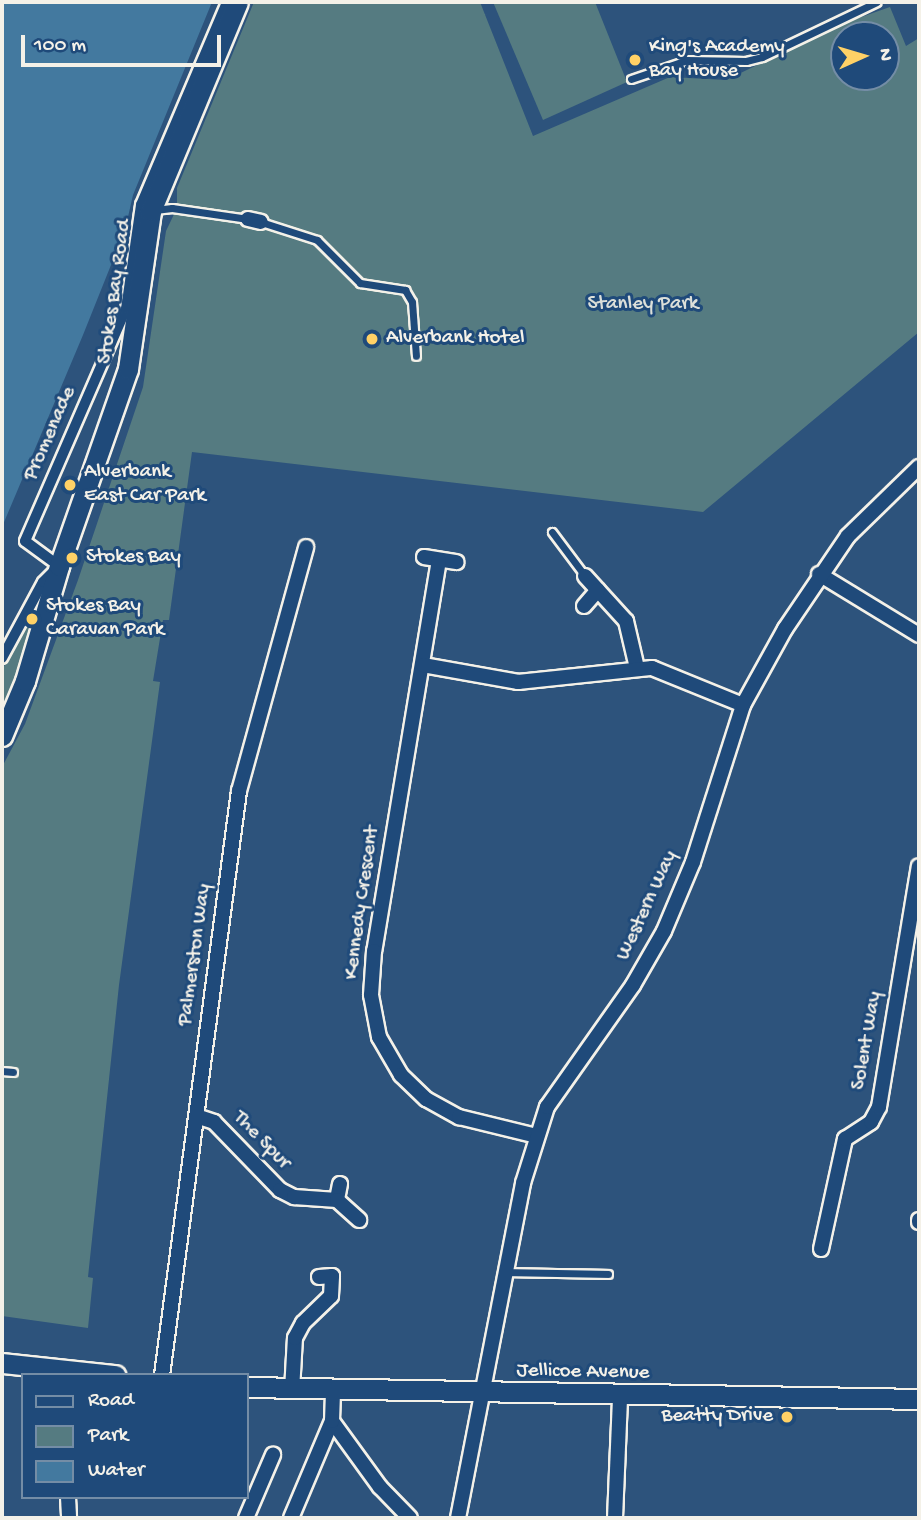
<!DOCTYPE html>
<html>
<head>
<meta charset="utf-8">
<style>
  body { margin:0 }
  #map { position:relative; width:921px; height:1520px; overflow:hidden; background:#2d537c; font-family:"Gochi Hand",sans-serif }
  div>[style] { position:absolute }
  [style*='--x'] { left:calc(var(--x)*1px); top:calc(var(--y)*1px); width:calc(var(--w)*1px); rotate:calc(var(--a)*1deg) }
  .green>* { inset:0; background:#557b81 }
  .water>* { inset:0; background:#43799f }
  .roads { filter:drop-shadow(2px 0 #f4f1e8) drop-shadow(-2px 0 #f4f1e8) drop-shadow(0 2px #f4f1e8) drop-shadow(0 -2px #f4f1e8) }
  .service>* { height:7px; margin:-3.5px; padding:0 3.5px; transform-origin:3.5px; border-radius:3.5px; background:#1f4a7a }
  .pedestrian>* { height:10px; margin:-5px; padding:0 5px; transform-origin:5px; border-radius:5px; background:#1f4a7a }
  .minor>* { height:14px; margin:-7px; padding:0 7px; transform-origin:7px; border-radius:7px; background:#1f4a7a }
  .tertiary>* { height:19px; margin:-9.5px; padding:0 9.5px; transform-origin:9.5px; border-radius:9.5px; background:#1f4a7a }
  .dots>* { width:19px; height:19px; translate:-50% -50%; box-sizing:border-box; border:4px solid #1f4a7a; border-radius:50% }
  span { translate:-50% -50%; white-space:nowrap; text-align:center; line-height:1.15; -webkit-text-stroke:6px #1f4a7a; paint-order:stroke }
  .poi-label { font-size:21px; color:#f4f1e8 }
  .left { translate:0 -50%; text-align:left }
  .right { translate:-100% -50%; text-align:right }
  .street-label { font-size:21px; color:#f4f1e8 }
  .park-label { font-size:21px; color:#dcdfd9 }
  .frame { position:absolute; inset:0; border:4px solid #f4f1e8; pointer-events:none }
  .legend { position:absolute; left:21px; top:1373px; width:228px; height:126px; box-sizing:border-box; background:#1f4a7a; border:2px solid #748da6; margin:0; padding:9px 12px; list-style:none; font-size:21px; color:#f4f1e8 }
  .legend li { display:flex; align-items:center; gap:14px; height:35px }
  .legend b { width:35px; border:2px solid #748da6 }
  .north { position:absolute; left:830px; top:21px; width:70px; height:70px; box-sizing:border-box; background:#1f4a7a; border:2px solid #748da6; border-radius:50%; rotate:86deg; font-size:19px; font-weight:700; line-height:28px; text-align:center; color:#f4f1e8 }
  .north::after { content:''; display:block; margin:auto; width:24px; height:32px; background:#ffd166; clip-path:polygon(50% 0,100% 100%,50% 72%,0 100%) }
  .scale { position:absolute; left:21px; top:35px; width:200px; height:32px; box-sizing:border-box; border:4px solid #f4f1e8; border-top:0; padding-left:9px; font-size:21px; line-height:24px; white-space:nowrap; color:#f4f1e8; -webkit-text-stroke:5px #1f4a7a; paint-order:stroke }
</style>
</head>
<body>
<div id="map">
  <div class="green">
    <i style="clip-path:polygon(evenodd,254px 2px,480px 2px,533px 136px,670px 77px,726px 80px,844px 23px,890px 7px,906px 46px,919px 38px,919px 332px,703px 512px,192px 452px,169px 620px,163px 620px,153px 681px,160px 682px,119px 985px,88px 1277px,93px 1278px,88px 1328px,2px 1316px,2px 767px,25px 724px,78px 580px,143px 387px,166px 231px,177px 208px,177px 188px,254px 2px,844px 35px,886px 35px,886px 77px,844px 77px,844px 35px)"></i>
    <i style="clip-path:polygon(493px 2px,595px 2px,627px 82px,543px 120px)"></i>
    <i style="clip-path:polygon(37px 605px,22px 664px,2px 717px,2px 670px)"></i>
  </div>
  <div class="water">
    <i style="clip-path:polygon(2px 2px,212px 2px,133px 195px,125px 230px,83px 335px,2px 527px)"></i>
  </div>
  <div class="roads">
    <div class="service">
      <i style="--x:631;--y:79;--w:59;--a:-18.7"></i>
      <i style="--x:687;--y:60;--w:59;--a:1"></i>
      <i style="--x:746;--y:61;--w:16;--a:-14"></i>
      <i style="--x:762;--y:57;--w:127;--a:-25.6"></i>
      <i style="--x:155;--y:210;--w:17;--a:-7"></i>
      <i style="--x:172;--y:208;--w:77;--a:8.2"></i>
      <i style="--x:261;--y:222;--w:59;--a:17.8"></i>
      <i style="--x:317;--y:240;--w:61;--a:45"></i>
      <i style="--x:360;--y:283;--w:46;--a:8.8"></i>
      <i style="--x:405;--y:290;--w:14;--a:60"></i>
      <i style="--x:412;--y:302;--w:54;--a:85.8"></i>
      <i style="--x:552;--y:532;--w:55;--a:53.1"></i>
      <i style="--x:2;--y:1071;--w:11;--a:5"></i>
      <i style="--x:506;--y:1272;--w:102;--a:1.1"></i>
    </div>
    <div class="pedestrian">
      <i style="--x:2;--y:658;--w:86;--a:-61.7"></i>
      <i style="--x:43;--y:582;--w:23;--a:-45"></i>
      <i style="--x:59;--y:566;--w:42;--a:-143.7"></i>
      <i style="--x:25;--y:541;--w:253;--a:-66.5"></i>
      <i style="--x:126;--y:309;--w:105;--a:-81.8"></i>
      <i style="--x:141;--y:205;--w:220;--a:-67"></i>
    </div>
    <div class="minor">
      <i style="--x:248;--y:219;--w:13;--a:13"></i>
      <i style="--x:424;--y:557;--w:33;--a:9"></i>
      <i style="--x:439;--y:560;--w:396;--a:99.4"></i>
      <i style="--x:374;--y:951;--w:44;--a:93.9"></i>
      <i style="--x:371;--y:995;--w:43;--a:79.2"></i>
      <i style="--x:379;--y:1037;--w:44;--a:59.9"></i>
      <i style="--x:401;--y:1075;--w:35;--a:44"></i>
      <i style="--x:426;--y:1099;--w:38;--a:29"></i>
      <i style="--x:459;--y:1117;--w:80;--a:13.7"></i>
      <i style="--x:819;--y:574;--w:117;--a:31.4"></i>
      <i style="--x:585;--y:576;--w:61;--a:47.7"></i>
      <i style="--x:626;--y:621;--w:48;--a:76.8"></i>
      <i style="--x:584;--y:606;--w:21;--a:-49"></i>
      <i style="--x:423;--y:665;--w:97;--a:10.1"></i>
      <i style="--x:518;--y:682;--w:135;--a:-6"></i>
      <i style="--x:652;--y:668;--w:98;--a:22.1"></i>
      <i style="--x:196;--y:1116;--w:19;--a:18"></i>
      <i style="--x:214;--y:1122;--w:95;--a:45.9"></i>
      <i style="--x:280;--y:1190;--w:16;--a:27"></i>
      <i style="--x:294;--y:1197;--w:43;--a:4"></i>
      <i style="--x:340;--y:1184;--w:16;--a:101"></i>
      <i style="--x:337;--y:1200;--w:30;--a:42"></i>
      <i style="--x:919;--y:1222;--w:2;--a:-90"></i>
      <i style="--x:821;--y:1249;--w:113;--a:-77.7"></i>
      <i style="--x:845;--y:1139;--w:31;--a:-33"></i>
      <i style="--x:871;--y:1122;--w:17;--a:-62"></i>
      <i style="--x:879;--y:1107;--w:244;--a:-80.6"></i>
      <i style="--x:162;--y:1375;--w:589;--a:-82.49"></i>
      <i style="--x:239;--y:791;--w:253;--a:-74.6"></i>
      <i style="--x:292;--y:1391;--w:53;--a:-86.8"></i>
      <i style="--x:295;--y:1338;--w:17;--a:-62"></i>
      <i style="--x:303;--y:1323;--w:39;--a:-44"></i>
      <i style="--x:331;--y:1296;--w:20;--a:-87"></i>
      <i style="--x:332;--y:1276;--w:13;--a:176"></i>
      <i style="--x:332;--y:1421;--w:82;--a:54"></i>
      <i style="--x:380;--y:1487;--w:43;--a:45.9"></i>
      <i style="--x:68;--y:1497;--w:21;--a:87"></i>
      <i style="--x:246;--y:1518;--w:69;--a:-66.8"></i>
      <i style="--x:291;--y:1518;--w:105;--a:-67.1"></i>
      <i style="--x:332;--y:1421;--w:30;--a:-88"></i>
      <i style="--x:458;--y:1518;--w:341;--a:-79"></i>
      <i style="--x:523;--y:1183;--w:80;--a:-72.5"></i>
      <i style="--x:547;--y:1107;--w:149;--a:-54.8"></i>
      <i style="--x:633;--y:985;--w:62;--a:-60.1"></i>
      <i style="--x:664;--y:931;--w:75;--a:-67.2"></i>
      <i style="--x:693;--y:862;--w:165;--a:-72.3"></i>
      <i style="--x:743;--y:705;--w:87;--a:-61.1"></i>
      <i style="--x:785;--y:629;--w:112;--a:-55.9"></i>
      <i style="--x:848;--y:536;--w:99;--a:-44.2"></i>
      <i style="--x:615;--y:1518;--w:121;--a:-87.6"></i>
    </div>
    <div class="tertiary">
      <i style="--x:2;--y:736;--w:60;--a:-67.3"></i>
      <i style="--x:25;--y:681;--w:120;--a:-73.5"></i>
      <i style="--x:59;--y:566;--w:209;--a:-70.7"></i>
      <i style="--x:128;--y:369;--w:160;--a:-81.7"></i>
      <i style="--x:151;--y:211;--w:226;--a:-67.4"></i>
      <i style="--x:2;--y:1363;--w:114;--a:6.1"></i>
      <i style="--x:247;--y:1387;--w:672;--a:1.02"></i>
    </div>
  </div>
  <div class="dots">
    <i style="left:635px;top:60px;background:#ffd166"></i>
    <i style="left:372px;top:339px;background:#ffd166"></i>
    <i style="left:70px;top:485px;background:#ffd166"></i>
    <i style="left:72px;top:558px;background:#ffd166"></i>
    <i style="left:32px;top:619px;background:#ffd166"></i>
    <i style="left:787px;top:1417px;background:#ffd166"></i>
  </div>
  <div class="poi-label">
    <span class="left" style="left:649px;top:60px">King's Academy<br>Bay House</span>
    <span class="left" style="left:386px;top:339px">Alverbank Hotel</span>
    <span class="left" style="left:84px;top:485px">Alverbank<br>East Car Park</span>
    <span class="left" style="left:86px;top:558px">Stokes Bay</span>
    <span class="left" style="left:46px;top:619px">Stokes Bay<br>Caravan Park</span>
    <span class="right" style="left:773px;top:1417px">Beatty Drive</span>
  </div>
  <div class="street-label">
    <span style="left:116px;top:292px;rotate:-82deg">Stokes Bay Road</span>
    <span style="left:51px;top:434px;rotate:-66deg">Promenade</span>
    <span style="left:363px;top:903px;rotate:-82deg">Kennedy Crescent</span>
    <span style="left:648px;top:906px;rotate:-65deg">Western Way</span>
    <span style="left:196px;top:955px;rotate:-82deg">Palmerston Way</span>
    <span style="left:868px;top:1041px;rotate:-80deg">Solent Way</span>
    <span style="left:261px;top:1141px;rotate:46deg">The Spur</span>
    <span style="left:583px;top:1373px;rotate:1deg">Jellicoe Avenue</span>
  </div>
  <div class="park-label">
    <span style="left:643px;top:305px">Stanley Park</span>
  </div>
  <div class="frame"></div>
  <ul class="legend">
  <li><b style="height:9px;background:#1f4a7a"></b>Road</li>
  <li><b style="height:19px;background:#557b81"></b>Park</li>
  <li><b style="height:19px;background:#43799f"></b>Water</li>
  </ul>
  <div class="north">N</div>
  <div class="scale">100 m</div>
</div>
</body>
</html>
